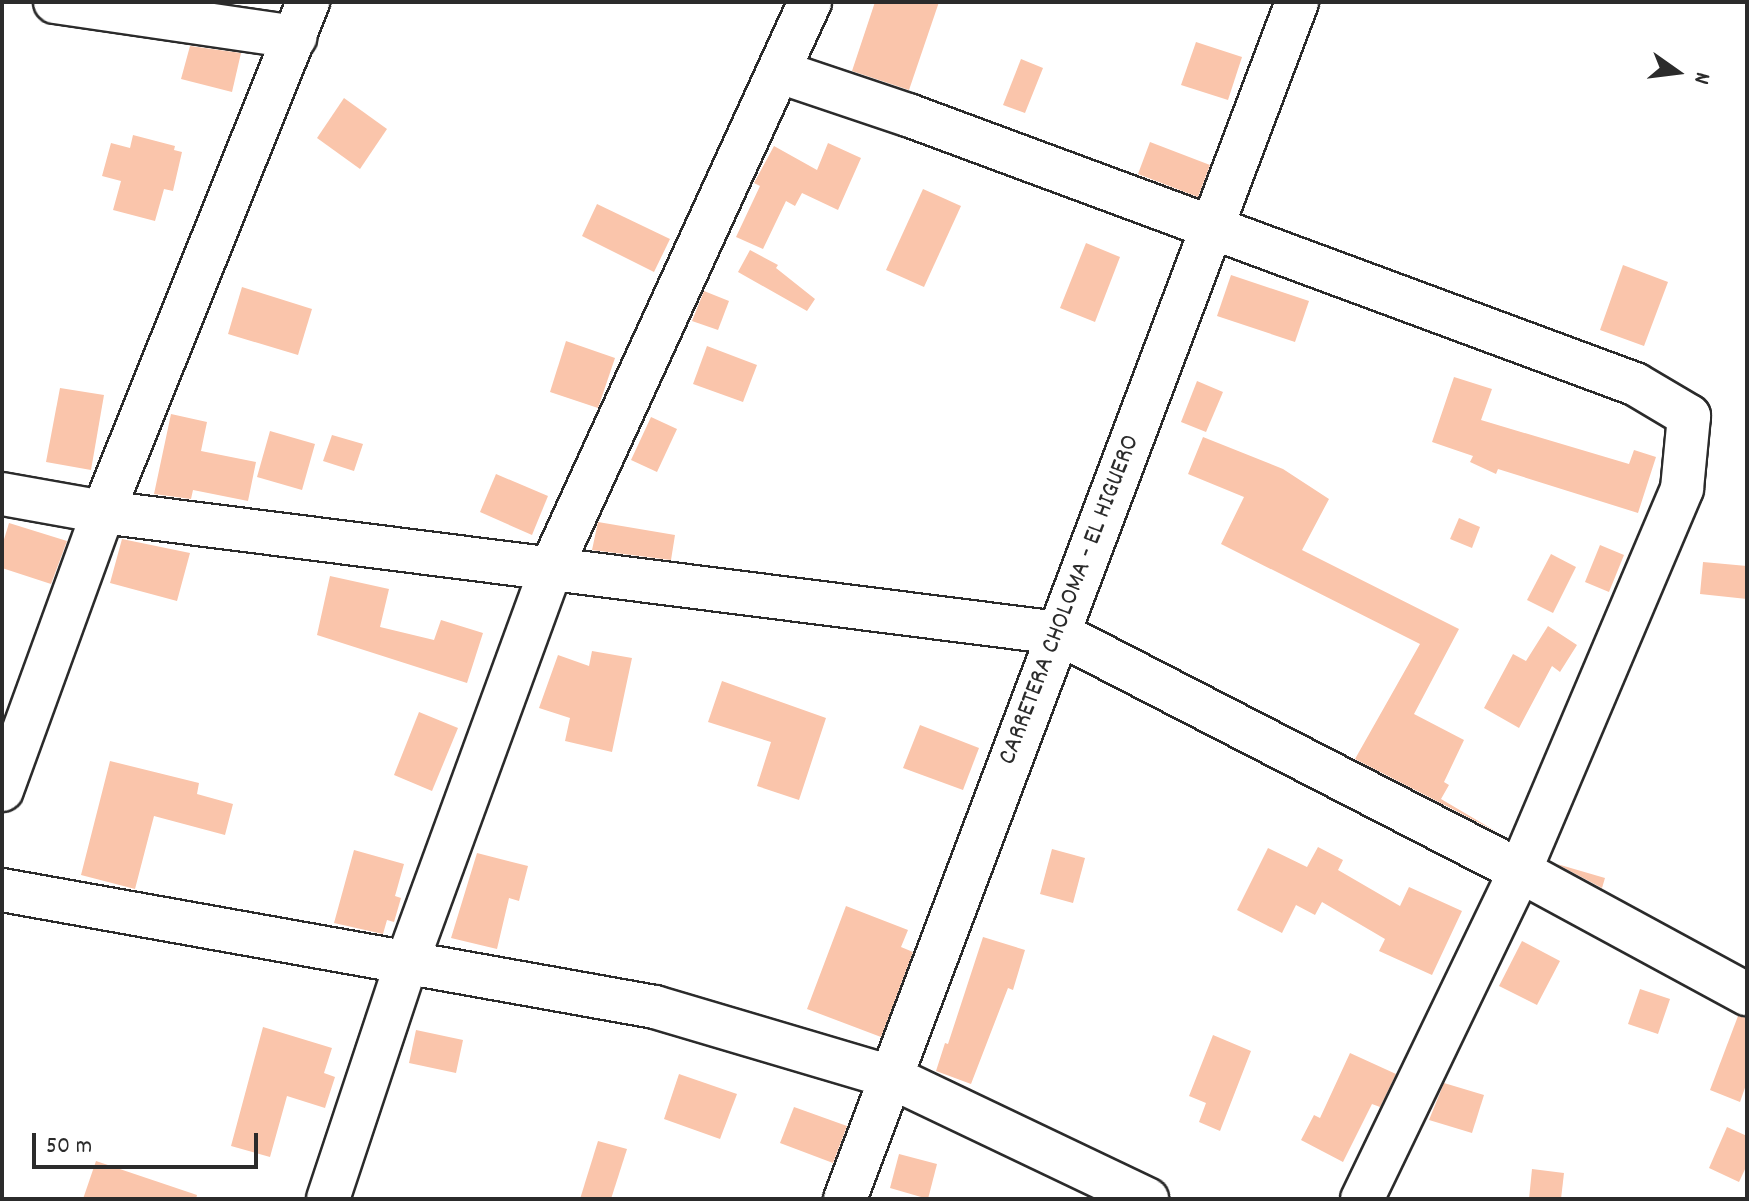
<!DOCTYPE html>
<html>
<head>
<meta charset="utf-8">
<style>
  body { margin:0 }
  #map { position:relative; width:1749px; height:1201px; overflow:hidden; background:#fff; font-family:Dekko,sans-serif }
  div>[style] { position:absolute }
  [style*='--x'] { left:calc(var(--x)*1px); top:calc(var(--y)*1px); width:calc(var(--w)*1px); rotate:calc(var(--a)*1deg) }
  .building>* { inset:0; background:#fac5ab }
  .roads { filter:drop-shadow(2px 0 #2b2b2b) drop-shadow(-2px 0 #2b2b2b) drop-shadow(0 2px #2b2b2b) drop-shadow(0 -2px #2b2b2b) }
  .minor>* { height:42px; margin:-21px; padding:0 21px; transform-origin:21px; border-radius:21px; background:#fff }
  span { translate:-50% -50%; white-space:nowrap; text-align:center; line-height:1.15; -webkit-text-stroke:7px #fff; paint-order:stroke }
  .street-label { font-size:26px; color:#2b2b2b }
  .frame { position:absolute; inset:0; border:4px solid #2b2b2b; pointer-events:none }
  .north { position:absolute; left:1637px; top:32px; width:80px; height:80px; -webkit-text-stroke:6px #fff; paint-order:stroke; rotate:104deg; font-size:22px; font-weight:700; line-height:32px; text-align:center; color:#2b2b2b }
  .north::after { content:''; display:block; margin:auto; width:28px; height:36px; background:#2b2b2b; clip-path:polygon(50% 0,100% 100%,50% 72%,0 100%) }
  .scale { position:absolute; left:32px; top:1133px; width:226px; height:36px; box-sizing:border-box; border:4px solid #2b2b2b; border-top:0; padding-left:10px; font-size:24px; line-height:28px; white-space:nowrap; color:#2b2b2b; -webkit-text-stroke:6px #fff; paint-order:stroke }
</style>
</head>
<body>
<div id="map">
  <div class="building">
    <i style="clip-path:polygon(875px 2px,939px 2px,909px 90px,852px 71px)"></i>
    <i style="clip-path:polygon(1196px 42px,1242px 57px,1228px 100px,1181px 85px)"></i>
    <i style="clip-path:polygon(190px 46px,241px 53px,232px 92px,181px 79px)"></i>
    <i style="clip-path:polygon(1021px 59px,1043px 68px,1025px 113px,1003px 105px)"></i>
    <i style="clip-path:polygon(344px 98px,387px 129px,360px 169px,317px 138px)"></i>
    <i style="clip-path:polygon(133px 135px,175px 146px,174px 150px,182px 152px,173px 191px,164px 189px,155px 221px,113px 210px,121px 181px,102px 176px,111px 143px,130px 148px)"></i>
    <i style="clip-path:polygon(1150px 142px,1210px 165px,1198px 197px,1138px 174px)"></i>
    <i style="clip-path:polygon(828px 143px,861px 158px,838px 210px,802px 193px,795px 206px,786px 201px,763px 249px,736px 237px,760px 186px,754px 183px,774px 146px,817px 170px)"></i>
    <i style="clip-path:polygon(923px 189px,961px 206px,924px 287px,886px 270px)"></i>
    <i style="clip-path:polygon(597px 204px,670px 239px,654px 272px,582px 236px)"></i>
    <i style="clip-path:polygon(1086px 243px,1120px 257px,1095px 322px,1060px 308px)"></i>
    <i style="clip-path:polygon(750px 250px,778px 265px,776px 268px,815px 299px,807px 311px,738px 272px)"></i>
    <i style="clip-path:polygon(1623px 265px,1668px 282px,1644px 346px,1600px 330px)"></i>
    <i style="clip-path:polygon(1231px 275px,1309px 301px,1295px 342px,1217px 316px)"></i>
    <i style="clip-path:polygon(242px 287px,312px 309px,298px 355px,228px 334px)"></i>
    <i style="clip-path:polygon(704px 291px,729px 301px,718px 330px,692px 321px)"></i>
    <i style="clip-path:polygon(566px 341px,615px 358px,598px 408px,550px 392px)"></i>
    <i style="clip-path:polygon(707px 346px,757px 365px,743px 402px,693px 384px)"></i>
    <i style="clip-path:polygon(1454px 377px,1492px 389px,1481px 420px,1629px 464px,1634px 450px,1656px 457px,1638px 513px,1498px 469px,1496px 474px,1470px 462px,1473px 456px,1432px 442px)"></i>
    <i style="clip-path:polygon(1197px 381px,1223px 392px,1206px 432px,1181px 422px)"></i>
    <i style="clip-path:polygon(60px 388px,104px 395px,91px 470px,46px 462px)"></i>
    <i style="clip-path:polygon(171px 414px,207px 422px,201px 451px,256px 462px,248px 501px,193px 490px,191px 499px,154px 494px)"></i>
    <i style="clip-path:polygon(651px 417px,677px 429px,657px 472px,631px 460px)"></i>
    <i style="clip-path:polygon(270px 431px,315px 444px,302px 490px,257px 477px)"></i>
    <i style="clip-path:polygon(332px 435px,363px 444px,354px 471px,323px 461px)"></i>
    <i style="clip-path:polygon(1203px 437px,1283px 469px,1329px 499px,1302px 550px,1459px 629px,1414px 714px,1464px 740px,1444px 782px,1449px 785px,1441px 799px,1497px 832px,1355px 759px,1420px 644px,1221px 544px,1244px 497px,1188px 474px)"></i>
    <i style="clip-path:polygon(496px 474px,548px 496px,532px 535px,480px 512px)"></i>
    <i style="clip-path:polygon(1459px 518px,1480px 527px,1472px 548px,1450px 539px)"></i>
    <i style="clip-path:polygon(598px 522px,675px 535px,671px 560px,592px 550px)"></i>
    <i style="clip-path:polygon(9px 523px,67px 541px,51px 584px,2px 568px,2px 546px)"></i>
    <i style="clip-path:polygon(122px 539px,190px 553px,177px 601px,110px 583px)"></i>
    <i style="clip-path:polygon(1600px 545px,1624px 555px,1609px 592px,1585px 582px)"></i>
    <i style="clip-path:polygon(1551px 554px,1576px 567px,1553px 613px,1527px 600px)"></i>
    <i style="clip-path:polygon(1703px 562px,1747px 566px,1747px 599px,1700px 594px)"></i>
    <i style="clip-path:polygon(330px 576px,389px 589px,380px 627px,434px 640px,441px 620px,483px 633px,467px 683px,317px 635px)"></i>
    <i style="clip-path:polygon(1548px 626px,1577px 645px,1560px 672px,1552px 666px,1519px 728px,1484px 708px,1513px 654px,1526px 661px)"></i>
    <i style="clip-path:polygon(592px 651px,632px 658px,612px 752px,565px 741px,570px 718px,539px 708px,558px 655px,589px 666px)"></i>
    <i style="clip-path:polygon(722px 681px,826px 718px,799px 800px,757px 786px,771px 742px,708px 722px)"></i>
    <i style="clip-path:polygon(419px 712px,458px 728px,432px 791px,394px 775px)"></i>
    <i style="clip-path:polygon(920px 725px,979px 748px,963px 790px,903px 768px)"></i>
    <i style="clip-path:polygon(110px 761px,199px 783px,197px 794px,233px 804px,225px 835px,154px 816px,135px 889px,81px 875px)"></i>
    <i style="clip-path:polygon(1318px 847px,1343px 860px,1338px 870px,1400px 906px,1409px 887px,1462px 911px,1432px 975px,1379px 951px,1385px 939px,1322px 902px,1315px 915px,1296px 905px,1282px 933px,1237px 910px,1268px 848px,1307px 867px)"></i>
    <i style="clip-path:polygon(1052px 849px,1085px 858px,1073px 903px,1040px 894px)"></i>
    <i style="clip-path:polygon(354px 850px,404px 864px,395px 896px,401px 898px,394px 922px,387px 920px,383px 934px,334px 923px)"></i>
    <i style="clip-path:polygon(477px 853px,528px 866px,519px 901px,509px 898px,497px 949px,451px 938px)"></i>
    <i style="clip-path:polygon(1557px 864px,1605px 878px,1602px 888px)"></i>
    <i style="clip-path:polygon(846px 906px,908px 930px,901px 947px,913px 952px,881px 1037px,807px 1009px)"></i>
    <i style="clip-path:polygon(983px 937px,1025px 950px,1013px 990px,1008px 988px,971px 1084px,936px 1071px,945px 1043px,948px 1044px)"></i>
    <i style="clip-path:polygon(1522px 941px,1560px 961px,1537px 1005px,1499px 986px)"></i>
    <i style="clip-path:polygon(1640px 989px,1670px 999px,1658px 1034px,1628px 1024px)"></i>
    <i style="clip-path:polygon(1738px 1016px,1747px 1018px,1747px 1082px,1740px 1102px,1710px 1090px)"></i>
    <i style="clip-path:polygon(263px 1027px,332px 1048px,324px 1073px,335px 1077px,325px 1108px,287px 1096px,270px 1157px,231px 1146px)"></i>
    <i style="clip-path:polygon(416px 1030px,463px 1040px,456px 1073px,409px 1063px)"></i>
    <i style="clip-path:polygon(1213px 1035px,1251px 1051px,1220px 1131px,1199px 1122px,1206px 1103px,1189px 1096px)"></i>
    <i style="clip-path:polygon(1350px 1053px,1396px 1074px,1380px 1107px,1372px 1104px,1343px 1162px,1301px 1140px,1314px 1115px,1320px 1118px)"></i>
    <i style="clip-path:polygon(679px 1074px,737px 1094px,720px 1139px,664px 1119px)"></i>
    <i style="clip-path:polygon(1444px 1083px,1484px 1095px,1472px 1133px,1429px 1120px)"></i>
    <i style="clip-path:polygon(794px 1107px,847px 1126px,833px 1163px,780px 1143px)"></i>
    <i style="clip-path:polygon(1727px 1127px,1747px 1136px,1747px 1165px,1739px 1182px,1709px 1168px)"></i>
    <i style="clip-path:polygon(598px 1141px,627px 1149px,611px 1199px,580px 1199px)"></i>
    <i style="clip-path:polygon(899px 1154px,937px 1164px,928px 1199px,890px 1188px)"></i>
    <i style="clip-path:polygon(96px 1161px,197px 1195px,196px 1199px,83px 1199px)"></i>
    <i style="clip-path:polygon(1532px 1169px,1564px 1173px,1561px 1199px,1529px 1199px)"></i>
  </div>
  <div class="roads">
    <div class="minor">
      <i style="--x:55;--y:2;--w:243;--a:8.3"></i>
      <i style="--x:780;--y:72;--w:135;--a:18.6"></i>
      <i style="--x:908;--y:115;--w:775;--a:20.31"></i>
      <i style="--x:1635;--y:384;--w:63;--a:30.7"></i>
      <i style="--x:1689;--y:416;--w:73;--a:95.5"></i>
      <i style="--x:1682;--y:489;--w:415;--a:113"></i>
      <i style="--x:1520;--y:871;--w:364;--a:115.7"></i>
      <i style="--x:2;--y:494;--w:103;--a:10.1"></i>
      <i style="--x:103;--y:512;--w:963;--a:7.22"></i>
      <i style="--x:1058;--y:633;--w:520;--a:27.26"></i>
      <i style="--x:1520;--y:871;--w:258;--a:28.5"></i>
      <i style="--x:2;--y:790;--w:296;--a:-70"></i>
      <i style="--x:103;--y:512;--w:550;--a:-68.1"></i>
      <i style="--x:2;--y:890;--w:663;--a:10.16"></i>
      <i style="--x:655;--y:1007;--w:246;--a:16.5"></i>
      <i style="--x:891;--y:1077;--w:284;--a:25.5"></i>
      <i style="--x:328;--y:1199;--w:247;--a:-71.6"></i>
      <i style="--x:406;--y:965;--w:425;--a:-69.9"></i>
      <i style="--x:552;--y:566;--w:620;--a:-65.42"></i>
      <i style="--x:845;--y:1199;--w:1279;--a:-69.31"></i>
    </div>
  </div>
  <div class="street-label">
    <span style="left:1070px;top:600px;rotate:-69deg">CARRETERA CHOLOMA - EL HIGUERO</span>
  </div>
  <div class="frame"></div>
  <div class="north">N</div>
  <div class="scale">50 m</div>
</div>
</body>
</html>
